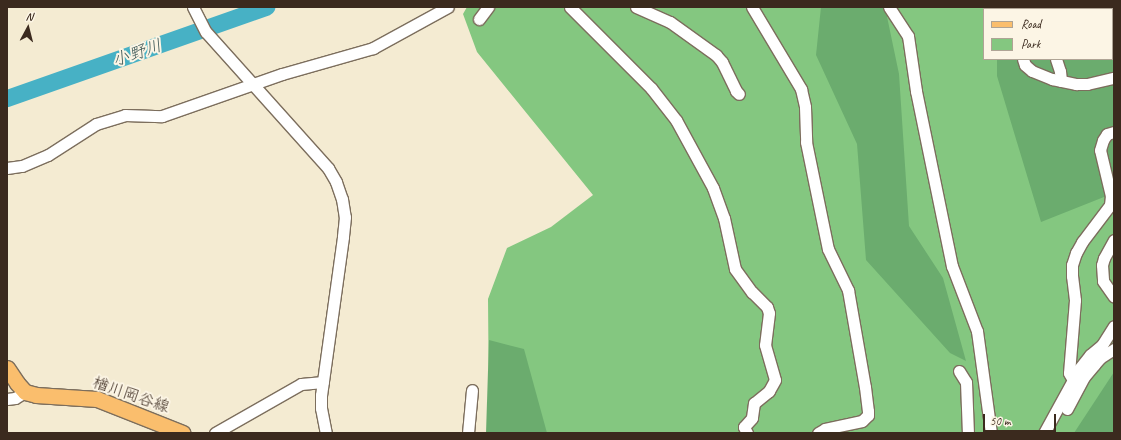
<!DOCTYPE html>
<html>
<head>
<meta charset="utf-8">
<style>
  body { margin:0 }
  #map { position:relative; width:1121px; height:440px; overflow:hidden; background:#f4ebd2; font-family:Caveat,"Klee One",sans-serif }
  div>[style] { position:absolute }
  [style*='--x'] { left:calc(var(--x)*1px); top:calc(var(--y)*1px); width:calc(var(--w)*1px); rotate:calc(var(--a)*1deg) }
  .green>* { inset:0; background:#84c780 }
  .forest>* { inset:0; background:#6bac6e }
  .river>* { height:17px; margin:-8.5px; padding:0 8.5px; transform-origin:8.5px; border-radius:8.5px; background:#47b1c5 }
  .roads { filter:drop-shadow(1px 0 #7c6e5d) drop-shadow(-1px 0 #7c6e5d) drop-shadow(0 1px #7c6e5d) drop-shadow(0 -1px #7c6e5d) }
  .minor>* { height:11px; margin:-5.5px; padding:0 5.5px; transform-origin:5.5px; border-radius:5.5px; background:#fff }
  .major>* { height:15px; margin:-7.5px; padding:0 7.5px; transform-origin:7.5px; border-radius:7.5px; background:#fabe6d }
  span { translate:-50% -50%; white-space:nowrap; text-align:center; line-height:1.15; -webkit-text-stroke:4px #fcf5e5; paint-order:stroke }
  .street-label { font-size:16px; color:#3b2a1e }
  .water-label { font-size:17px; color:#3f5958; font-style:italic }
  .frame { position:absolute; inset:0; border:8px solid #3b2a1e; pointer-events:none }
  .legend { position:absolute; left:983px; top:8px; width:130px; height:52px; box-sizing:border-box; background:#fcf5e5; border:1px solid #afa495; margin:0; padding:5px 7px; list-style:none; font-size:12px; color:#3b2a1e }
  .legend li { display:flex; align-items:center; gap:8px; height:20px }
  .legend b { width:20px; border:1px solid #afa495 }
  .north { position:absolute; left:8px; top:8px; width:40px; height:40px; -webkit-text-stroke:3px #fcf5e5; paint-order:stroke; rotate:7deg; font-size:11px; font-weight:700; line-height:16px; text-align:center; color:#3b2a1e }
  .north::after { content:''; display:block; margin:auto; width:14px; height:18px; background:#3b2a1e; clip-path:polygon(50% 0,100% 100%,50% 72%,0 100%) }
  .scale { position:absolute; left:983px; top:414px; width:73px; height:18px; box-sizing:border-box; border:2px solid #3b2a1e; border-top:0; padding-left:5px; font-size:12px; line-height:14px; white-space:nowrap; color:#3b2a1e; -webkit-text-stroke:3px #fcf5e5; paint-order:stroke }
</style>
</head>
<body>
<div id="map">
  <div class="green">
    <i style="clip-path:polygon(evenodd,467px 7px,1114px 7px,1114px 405px,1096px 433px,494px 433px,489px 416px,488px 299px,507px 248px,551px 227px,593px 195px,477px 52px,463px 14px,467px 7px,984px 9px,1112px 9px,1112px 59px,984px 59px,984px 9px)"></i>
  </div>
  <div class="forest">
    <i style="clip-path:polygon(821px 7px,885px 7px,899px 74px,909px 226px,943px 278px,966px 361px,950px 353px,866px 260px,857px 144px,816px 55px)"></i>
    <i style="clip-path:polygon(998px 7px,1067px 7px,1066px 9px,998px 9px)"></i>
    <i style="clip-path:polygon(1112px 52px,1114px 52px,1114px 193px,1041px 222px,997px 76px,997px 59px,1112px 59px)"></i>
    <i style="clip-path:polygon(489px 340px,524px 349px,547px 433px,486px 433px)"></i>
    <i style="clip-path:polygon(1114px 372px,1114px 433px,1074px 433px)"></i>
  </div>
  <div class="river">
    <i style="--x:7;--y:98;--w:275;--a:-19.4"></i>
  </div>
  <div class="roads">
    <div class="minor">
      <i style="--x:193;--y:7;--w:28;--a:63"></i>
      <i style="--x:206;--y:32;--w:183;--a:48.1"></i>
      <i style="--x:328;--y:168;--w:16;--a:60"></i>
      <i style="--x:336;--y:182;--w:18;--a:71"></i>
      <i style="--x:342;--y:199;--w:18;--a:81"></i>
      <i style="--x:345;--y:217;--w:20;--a:96"></i>
      <i style="--x:343;--y:237;--w:160;--a:97.9"></i>
      <i style="--x:321;--y:395;--w:13;--a:90"></i>
      <i style="--x:321;--y:408;--w:25;--a:79"></i>
      <i style="--x:570;--y:7;--w:115;--a:45"></i>
      <i style="--x:651;--y:88;--w:41;--a:52"></i>
      <i style="--x:676;--y:120;--w:77;--a:61.4"></i>
      <i style="--x:713;--y:188;--w:32;--a:70"></i>
      <i style="--x:724;--y:218;--w:52;--a:77.8"></i>
      <i style="--x:735;--y:269;--w:29;--a:54"></i>
      <i style="--x:752;--y:292;--w:21;--a:45"></i>
      <i style="--x:767;--y:307;--w:6;--a:72"></i>
      <i style="--x:769;--y:313;--w:32;--a:97"></i>
      <i style="--x:765;--y:345;--w:36;--a:74"></i>
      <i style="--x:775;--y:380;--w:13;--a:119"></i>
      <i style="--x:769;--y:391;--w:19;--a:141"></i>
      <i style="--x:754;--y:403;--w:15;--a:98"></i>
      <i style="--x:752;--y:418;--w:12;--a:132"></i>
      <i style="--x:744;--y:427;--w:7;--a:63"></i>
      <i style="--x:636;--y:7;--w:37;--a:24"></i>
      <i style="--x:670;--y:22;--w:57;--a:35.7"></i>
      <i style="--x:716;--y:55;--w:9;--a:49"></i>
      <i style="--x:722;--y:62;--w:32;--a:64"></i>
      <i style="--x:736;--y:91;--w:4;--a:45"></i>
      <i style="--x:752;--y:7;--w:96;--a:59.1"></i>
      <i style="--x:801;--y:89;--w:18;--a:77"></i>
      <i style="--x:805;--y:107;--w:35;--a:88"></i>
      <i style="--x:806;--y:142;--w:109;--a:78.4"></i>
      <i style="--x:828;--y:249;--w:46;--a:64"></i>
      <i style="--x:848;--y:290;--w:98;--a:80.1"></i>
      <i style="--x:865;--y:387;--w:24;--a:83"></i>
      <i style="--x:868;--y:411;--w:4;--a:90"></i>
      <i style="--x:868;--y:415;--w:8;--a:135"></i>
      <i style="--x:862;--y:421;--w:38;--a:168"></i>
      <i style="--x:825;--y:429;--w:8;--a:150"></i>
      <i style="--x:889;--y:7;--w:35;--a:57"></i>
      <i style="--x:908;--y:36;--w:56;--a:81.7"></i>
      <i style="--x:916;--y:91;--w:179;--a:78.4"></i>
      <i style="--x:952;--y:266;--w:70;--a:69"></i>
      <i style="--x:977;--y:331;--w:103;--a:82.2"></i>
      <i style="--x:1106;--y:7;--w:2;--a:63"></i>
      <i style="--x:1032;--y:9;--w:2;--a:-90"></i>
      <i style="--x:479;--y:19;--w:15;--a:-53"></i>
      <i style="--x:1112;--y:20;--w:2;--a:0"></i>
      <i style="--x:1023;--y:59;--w:6;--a:72"></i>
      <i style="--x:1025;--y:65;--w:9;--a:41"></i>
      <i style="--x:1032;--y:71;--w:22;--a:22"></i>
      <i style="--x:1052;--y:79;--w:25;--a:12"></i>
      <i style="--x:1076;--y:84;--w:11;--a:0"></i>
      <i style="--x:1087;--y:84;--w:28;--a:-13"></i>
      <i style="--x:1056;--y:59;--w:13;--a:72"></i>
      <i style="--x:1060;--y:71;--w:10;--a:84"></i>
      <i style="--x:7;--y:168;--w:15;--a:-8"></i>
      <i style="--x:22;--y:166;--w:28;--a:-23"></i>
      <i style="--x:48;--y:155;--w:57;--a:-32.9"></i>
      <i style="--x:96;--y:124;--w:30;--a:-17"></i>
      <i style="--x:125;--y:115;--w:37;--a:2"></i>
      <i style="--x:162;--y:116;--w:127;--a:-19.3"></i>
      <i style="--x:282;--y:74;--w:95;--a:-15.9"></i>
      <i style="--x:373;--y:48;--w:85;--a:-28.7"></i>
      <i style="--x:1114;--y:240;--w:21;--a:119"></i>
      <i style="--x:1104;--y:258;--w:7;--a:106"></i>
      <i style="--x:1102;--y:265;--w:16;--a:86"></i>
      <i style="--x:1103;--y:281;--w:19;--a:55"></i>
      <i style="--x:959;--y:371;--w:13;--a:58"></i>
      <i style="--x:966;--y:382;--w:51;--a:87.8"></i>
      <i style="--x:1073;--y:380;--w:8;--a:-120"></i>
      <i style="--x:1069;--y:373;--w:73;--a:-85.3"></i>
      <i style="--x:1075;--y:300;--w:24;--a:-97"></i>
      <i style="--x:1072;--y:276;--w:11;--a:-90"></i>
      <i style="--x:1072;--y:265;--w:13;--a:-72"></i>
      <i style="--x:1076;--y:253;--w:13;--a:-61"></i>
      <i style="--x:1082;--y:242;--w:46;--a:-52.9"></i>
      <i style="--x:1110;--y:205;--w:9;--a:-84"></i>
      <i style="--x:1111;--y:196;--w:47;--a:-103.4"></i>
      <i style="--x:1100;--y:150;--w:10;--a:-73"></i>
      <i style="--x:1103;--y:140;--w:7;--a:-56"></i>
      <i style="--x:1107;--y:134;--w:7;--a:-16"></i>
      <i style="--x:7;--y:399;--w:8;--a:-7"></i>
      <i style="--x:15;--y:398;--w:12;--a:-31"></i>
      <i style="--x:1067;--y:409;--w:36;--a:-62"></i>
      <i style="--x:1084;--y:377;--w:16;--a:-50"></i>
      <i style="--x:1094;--y:365;--w:9;--a:-49"></i>
      <i style="--x:1100;--y:358;--w:17;--a:-33"></i>
      <i style="--x:215;--y:433;--w:99;--a:-29.7"></i>
      <i style="--x:301;--y:384;--w:22;--a:-5"></i>
      <i style="--x:468;--y:433;--w:43;--a:-84.7"></i>
      <i style="--x:1044;--y:433;--w:73;--a:-61.3"></i>
      <i style="--x:1079;--y:369;--w:18;--a:-52"></i>
      <i style="--x:1090;--y:355;--w:16;--a:-40"></i>
      <i style="--x:1102;--y:345;--w:22;--a:-58"></i>
    </div>
    <div class="major">
      <i style="--x:7;--y:368;--w:18;--a:56"></i>
      <i style="--x:17;--y:383;--w:12;--a:48"></i>
      <i style="--x:25;--y:392;--w:11;--a:15"></i>
      <i style="--x:36;--y:395;--w:61;--a:3.8"></i>
      <i style="--x:97;--y:399;--w:92;--a:21.6"></i>
    </div>
  </div>
  <div class="street-label">
    <span style="left:131px;top:395px;rotate:19deg">楢川岡谷線</span>
  </div>
  <div class="water-label">
    <span style="left:137px;top:53px;rotate:-19deg">小野川</span>
  </div>
  <div class="frame"></div>
  <ul class="legend">
  <li><b style="height:5px;background:#fabe6d"></b>Road</li>
  <li><b style="height:11px;background:#84c780"></b>Park</li>
  </ul>
  <div class="north">N</div>
  <div class="scale">50 m</div>
</div>
</body>
</html>
